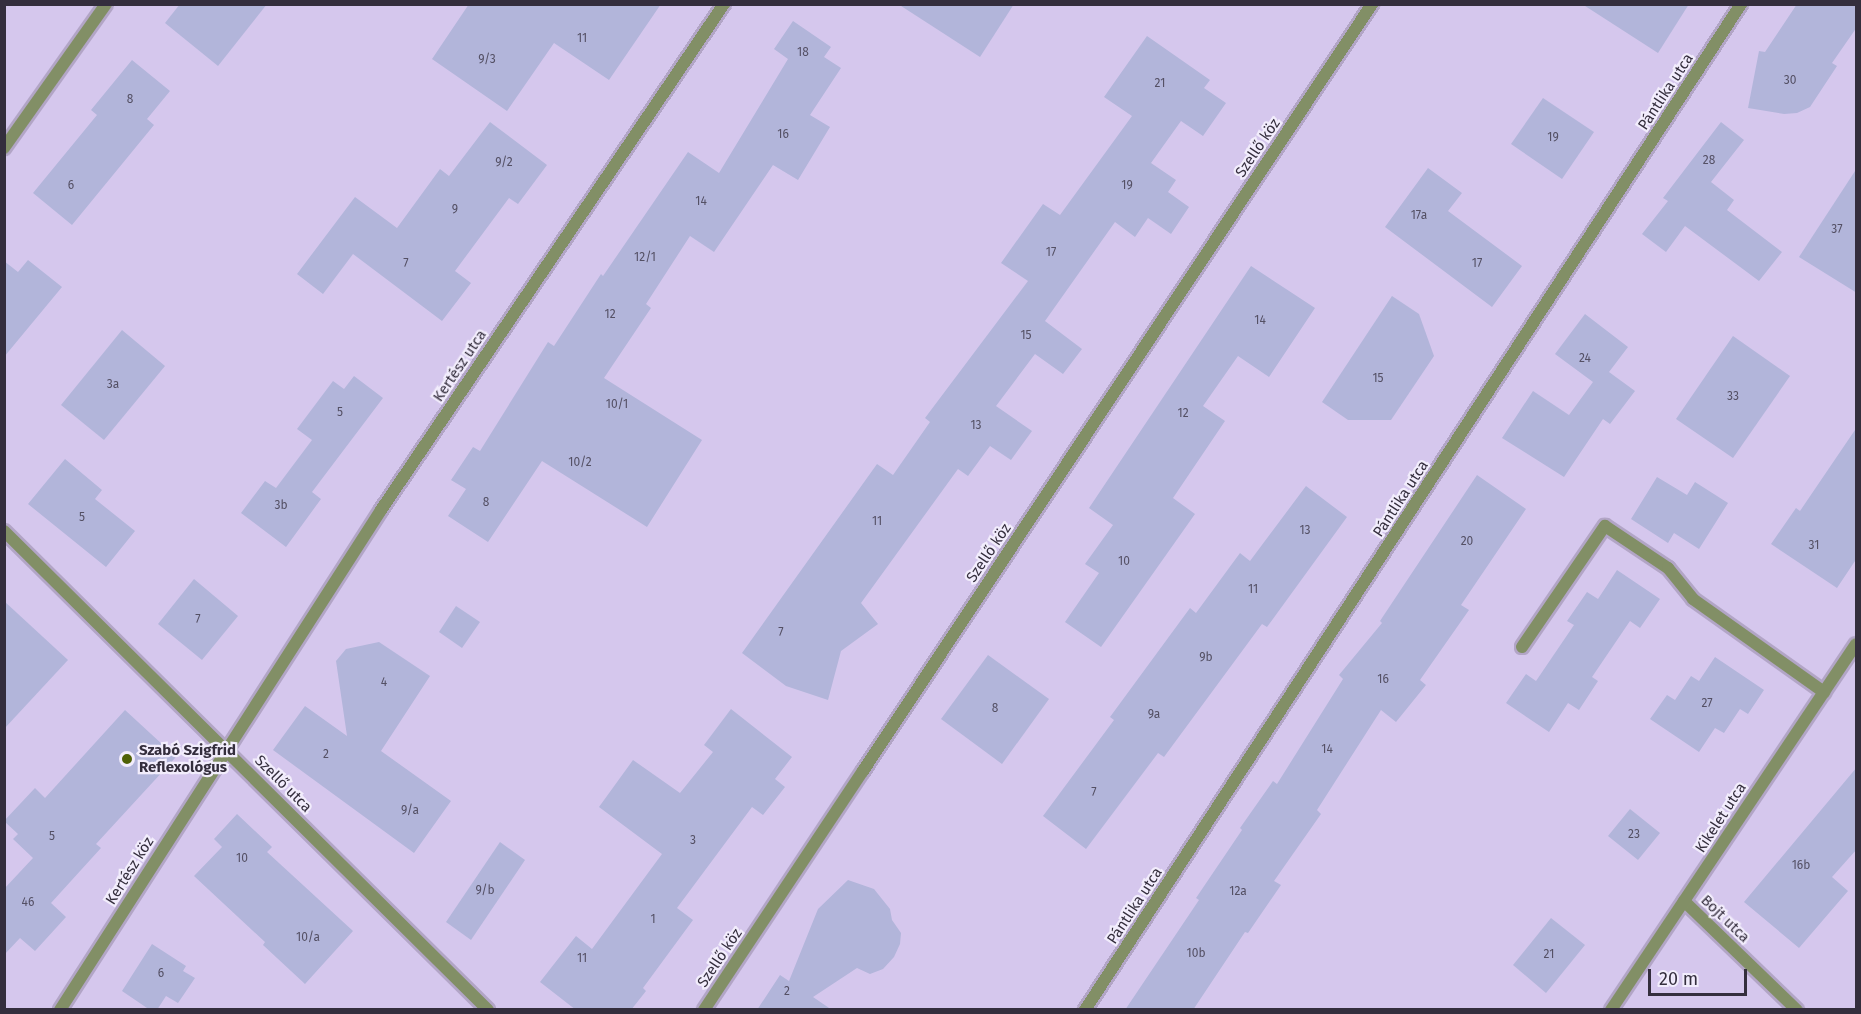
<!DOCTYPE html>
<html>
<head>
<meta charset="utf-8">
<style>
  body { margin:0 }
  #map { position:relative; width:1861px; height:1014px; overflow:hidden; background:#d5c7ed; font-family:"Fira Sans",sans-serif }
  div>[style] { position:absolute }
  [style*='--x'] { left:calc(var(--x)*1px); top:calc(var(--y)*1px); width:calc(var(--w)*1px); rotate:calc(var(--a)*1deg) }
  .building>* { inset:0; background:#b2b5da }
  .roads { filter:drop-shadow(2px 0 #b2a5c6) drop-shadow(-2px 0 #b2a5c6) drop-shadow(0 2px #b2a5c6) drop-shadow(0 -2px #b2a5c6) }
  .service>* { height:12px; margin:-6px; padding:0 6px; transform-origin:6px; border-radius:6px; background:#828f66 }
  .minor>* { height:12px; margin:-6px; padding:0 6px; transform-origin:6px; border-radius:6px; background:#828f66 }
  .dots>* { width:16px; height:16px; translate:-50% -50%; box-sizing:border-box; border:3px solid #f2edfc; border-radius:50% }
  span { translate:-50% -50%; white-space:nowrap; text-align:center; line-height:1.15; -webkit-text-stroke:4.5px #f2edfc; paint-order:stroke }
  .number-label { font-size:12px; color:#545064 }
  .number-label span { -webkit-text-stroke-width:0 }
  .street-label { font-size:15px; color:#342e3d }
  .poi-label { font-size:15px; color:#342e3d; font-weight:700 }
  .left { translate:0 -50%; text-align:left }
  .frame { position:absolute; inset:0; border:6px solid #342e3d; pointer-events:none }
  .scale { position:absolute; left:1648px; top:969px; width:99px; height:27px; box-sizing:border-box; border:3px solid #342e3d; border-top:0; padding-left:8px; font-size:18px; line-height:21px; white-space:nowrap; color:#342e3d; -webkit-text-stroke:4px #f2edfc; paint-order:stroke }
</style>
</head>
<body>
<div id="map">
  <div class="building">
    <i style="clip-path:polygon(180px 4px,267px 4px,218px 66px,165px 23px)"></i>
    <i style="clip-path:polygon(469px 4px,661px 4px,609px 80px,554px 43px,507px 111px,432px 59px)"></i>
    <i style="clip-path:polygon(898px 4px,1014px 4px,980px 57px)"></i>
    <i style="clip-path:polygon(1582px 4px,1689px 4px,1658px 53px)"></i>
    <i style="clip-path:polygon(1797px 4px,1857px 4px,1857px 27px,1832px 63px,1837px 66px,1810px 107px,1797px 113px,1784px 114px,1748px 108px,1759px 51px,1765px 52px)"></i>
    <i style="clip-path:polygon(793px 21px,831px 47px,824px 57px,841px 68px,810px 115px,830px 127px,798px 180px,773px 165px,714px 252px,690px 236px,646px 304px,651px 308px,604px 378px,702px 440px,647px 527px,542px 461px,488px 542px,448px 516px,466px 489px,451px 480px,473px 447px,480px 451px,548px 342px,554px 346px,601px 274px,603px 276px,688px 152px,719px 173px,788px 59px,774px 49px)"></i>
    <i style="clip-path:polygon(1147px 36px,1210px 80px,1204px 88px,1226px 103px,1203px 136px,1181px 121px,1151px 163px,1176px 180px,1168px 192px,1189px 207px,1171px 234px,1148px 218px,1135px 237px,1115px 222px,1045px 321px,1082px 349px,1063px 374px,1035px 354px,996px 406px,1032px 431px,1011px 460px,990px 446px,968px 476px,958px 469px,861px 603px,878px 624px,841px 651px,828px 700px,786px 686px,742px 653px,877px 464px,893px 475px,930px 422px,925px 418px,1028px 281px,1001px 263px,1043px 204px,1060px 215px,1132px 116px,1104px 97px)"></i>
    <i style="clip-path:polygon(132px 60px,170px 91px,147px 119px,154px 125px,72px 225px,33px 193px,97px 115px,91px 110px)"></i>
    <i style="clip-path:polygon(1543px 98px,1594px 132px,1562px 179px,1511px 144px)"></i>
    <i style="clip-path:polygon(490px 122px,547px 165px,518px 204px,509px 198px,455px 271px,471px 283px,442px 321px,353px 254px,323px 294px,297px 274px,355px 197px,397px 228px,440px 169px,449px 176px)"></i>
    <i style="clip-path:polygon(1721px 122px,1744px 140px,1711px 182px,1734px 200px,1727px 210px,1782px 252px,1759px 281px,1685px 226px,1666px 252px,1642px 234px,1668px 201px,1663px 198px)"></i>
    <i style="clip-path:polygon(1428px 168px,1462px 193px,1448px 211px,1522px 266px,1492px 307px,1385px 227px)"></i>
    <i style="clip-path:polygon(1857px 168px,1857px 293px,1799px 257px)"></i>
    <i style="clip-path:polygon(28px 260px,62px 287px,4px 357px,4px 261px,18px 272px)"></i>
    <i style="clip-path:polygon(1251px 266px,1315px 308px,1269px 377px,1238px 356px,1203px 406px,1225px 421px,1173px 498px,1195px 514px,1101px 647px,1065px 622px,1099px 573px,1085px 564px,1113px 525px,1089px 508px)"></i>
    <i style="clip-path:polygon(1392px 296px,1419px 314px,1434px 356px,1391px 420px,1348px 420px,1322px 402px)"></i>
    <i style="clip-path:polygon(1585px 314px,1628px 347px,1609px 372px,1635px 391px,1610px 424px,1603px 419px,1564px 477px,1502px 438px,1533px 391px,1569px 415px,1593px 382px,1555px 354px)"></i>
    <i style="clip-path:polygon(122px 330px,165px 366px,104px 440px,61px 405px)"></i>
    <i style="clip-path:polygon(1733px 336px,1790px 376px,1733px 458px,1676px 419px)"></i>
    <i style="clip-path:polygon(354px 376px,383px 398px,312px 492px,321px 499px,286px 547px,241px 513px,265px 481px,276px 488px,312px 440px,297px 429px,333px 381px,344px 389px)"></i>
    <i style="clip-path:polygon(1857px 427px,1857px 558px,1837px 588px,1771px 544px,1796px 508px,1800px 511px)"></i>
    <i style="clip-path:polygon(65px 459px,102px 490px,95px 499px,135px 531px,106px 567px,28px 504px)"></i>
    <i style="clip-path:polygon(1477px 475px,1526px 509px,1461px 605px,1469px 610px,1420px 680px,1426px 685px,1396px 722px,1381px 710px,1317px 810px,1321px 814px,1274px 881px,1281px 885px,1248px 933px,1245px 932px,1193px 1010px,1125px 1010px,1199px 900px,1196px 898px,1242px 830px,1240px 828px,1273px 781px,1277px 784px,1343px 679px,1339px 675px,1382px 623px,1380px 621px)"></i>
    <i style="clip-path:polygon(1657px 477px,1687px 495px,1695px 482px,1728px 503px,1699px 549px,1674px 533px,1668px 543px,1631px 519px)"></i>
    <i style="clip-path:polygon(1306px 486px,1347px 517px,1267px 627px,1262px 624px,1164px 757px,1158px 753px,1086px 849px,1043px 816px,1114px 720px,1110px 717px,1190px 608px,1196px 613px,1240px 553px,1250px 561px)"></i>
    <i style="clip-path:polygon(1617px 570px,1660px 599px,1640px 628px,1630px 621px,1592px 677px,1598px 681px,1579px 710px,1568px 703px,1549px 732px,1506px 703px,1526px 674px,1536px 681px,1574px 625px,1567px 621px,1587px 592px,1598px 599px)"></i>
    <i style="clip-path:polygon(194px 579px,238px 616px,202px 660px,158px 624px)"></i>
    <i style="clip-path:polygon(4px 601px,68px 660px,4px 729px)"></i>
    <i style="clip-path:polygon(456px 606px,480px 622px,462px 648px,439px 632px)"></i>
    <i style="clip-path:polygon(379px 642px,430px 676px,381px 751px,451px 801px,414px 853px,273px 750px,305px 706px,347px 736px,336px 661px,346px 649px)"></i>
    <i style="clip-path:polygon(988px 655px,1049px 699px,1002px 764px,941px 719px)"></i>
    <i style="clip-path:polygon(1715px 657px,1764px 690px,1748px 714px,1740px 709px,1724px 733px,1715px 728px,1699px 752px,1650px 719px,1667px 695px,1675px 700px,1691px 676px,1699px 681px)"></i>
    <i style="clip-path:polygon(731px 709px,792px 757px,775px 779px,785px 787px,763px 815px,752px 807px,677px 908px,693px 920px,643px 988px,646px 991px,631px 1010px,576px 1010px,540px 982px,576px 936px,592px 949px,662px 854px,599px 807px,633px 760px,680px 793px,713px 752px,704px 745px)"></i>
    <i style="clip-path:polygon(125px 710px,176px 757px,96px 844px,101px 848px,51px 903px,66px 917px,35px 951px,20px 938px,4px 955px,4px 889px,33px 858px,13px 839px,18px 834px,4px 821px,35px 788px,45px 798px)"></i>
    <i style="clip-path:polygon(1857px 767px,1857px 849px,1832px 877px,1848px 891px,1799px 948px,1744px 902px)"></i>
    <i style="clip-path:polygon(1630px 809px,1660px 833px,1638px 860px,1608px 836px)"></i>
    <i style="clip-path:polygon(237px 814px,272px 847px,267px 852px,353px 931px,305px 984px,263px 945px,265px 942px,194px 876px,222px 847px,214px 839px)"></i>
    <i style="clip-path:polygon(500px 842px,525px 860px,471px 940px,446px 922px)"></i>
    <i style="clip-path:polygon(848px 880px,874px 889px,890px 909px,892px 920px,901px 933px,900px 944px,894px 957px,883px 969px,870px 974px,857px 968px,813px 997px,832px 1010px,757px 1010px,780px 975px,789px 981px,818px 909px)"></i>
    <i style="clip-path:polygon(1551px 918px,1585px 945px,1546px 993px,1513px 965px)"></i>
    <i style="clip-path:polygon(152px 944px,186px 966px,183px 971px,195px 978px,178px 1003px,166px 996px,157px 1010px,150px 1010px,122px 991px)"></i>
  </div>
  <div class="roads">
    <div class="service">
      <i style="--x:1522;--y:647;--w:147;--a:-55.6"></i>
      <i style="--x:1605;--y:526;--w:76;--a:33.7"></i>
      <i style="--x:1668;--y:568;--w:40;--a:51"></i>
      <i style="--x:1693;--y:599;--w:161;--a:35.4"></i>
      <i style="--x:863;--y:771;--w:921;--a:-56.43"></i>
    </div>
    <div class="minor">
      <i style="--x:4;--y:148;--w:176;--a:-54.7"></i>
      <i style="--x:4;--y:531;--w:681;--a:44.7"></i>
      <i style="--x:1684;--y:901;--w:157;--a:44"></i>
      <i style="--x:60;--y:1010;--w:594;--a:-57.3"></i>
      <i style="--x:381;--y:510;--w:611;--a:-55.87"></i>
      <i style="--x:704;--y:1010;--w:287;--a:-56.4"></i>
      <i style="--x:1085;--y:1010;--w:1201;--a:-56.89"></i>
      <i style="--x:1611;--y:1010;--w:440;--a:-56.2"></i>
    </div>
  </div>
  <div class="dots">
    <i style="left:127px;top:759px;background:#4e6006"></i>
  </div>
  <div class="number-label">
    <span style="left:582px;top:39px">11</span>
    <span style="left:803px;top:53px">18</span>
    <span style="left:487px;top:60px">9/3</span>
    <span style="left:1790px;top:81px">30</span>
    <span style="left:1160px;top:84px">21</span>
    <span style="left:130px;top:100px">8</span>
    <span style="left:783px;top:135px">16</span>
    <span style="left:1553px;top:138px">19</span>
    <span style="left:1709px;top:161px">28</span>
    <span style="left:504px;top:163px">9/2</span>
    <span style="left:71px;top:186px">6</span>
    <span style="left:1127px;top:186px">19</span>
    <span style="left:701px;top:202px">14</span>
    <span style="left:455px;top:210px">9</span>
    <span style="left:1419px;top:216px">17a</span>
    <span style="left:1837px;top:230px">37</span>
    <span style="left:1051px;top:253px">17</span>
    <span style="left:645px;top:258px">12/1</span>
    <span style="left:406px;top:264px">7</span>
    <span style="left:1477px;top:264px">17</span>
    <span style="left:610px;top:315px">12</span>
    <span style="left:1260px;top:321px">14</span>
    <span style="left:1026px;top:336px">15</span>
    <span style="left:1585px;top:359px">24</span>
    <span style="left:1378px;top:379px">15</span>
    <span style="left:113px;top:385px">3a</span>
    <span style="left:1733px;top:397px">33</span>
    <span style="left:617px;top:405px">10/1</span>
    <span style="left:340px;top:413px">5</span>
    <span style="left:1183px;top:414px">12</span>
    <span style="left:976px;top:426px">13</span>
    <span style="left:580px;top:463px">10/2</span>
    <span style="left:486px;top:503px">8</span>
    <span style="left:281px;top:506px">3b</span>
    <span style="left:82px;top:518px">5</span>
    <span style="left:877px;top:522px">11</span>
    <span style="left:1305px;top:531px">13</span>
    <span style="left:1467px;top:542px">20</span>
    <span style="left:1814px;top:546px">31</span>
    <span style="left:1124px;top:562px">10</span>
    <span style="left:1253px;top:590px">11</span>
    <span style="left:198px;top:620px">7</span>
    <span style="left:781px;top:633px">7</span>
    <span style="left:1206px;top:658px">9b</span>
    <span style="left:1383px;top:680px">16</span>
    <span style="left:384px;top:683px">4</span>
    <span style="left:1707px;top:704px">27</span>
    <span style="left:995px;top:709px">8</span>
    <span style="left:1154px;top:715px">9a</span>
    <span style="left:1327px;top:750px">14</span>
    <span style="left:326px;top:755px">2</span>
    <span style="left:1094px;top:793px">7</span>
    <span style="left:410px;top:811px">9/a</span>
    <span style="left:1634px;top:835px">23</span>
    <span style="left:52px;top:837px">5</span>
    <span style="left:693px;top:841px">3</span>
    <span style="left:242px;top:859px">10</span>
    <span style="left:1801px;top:866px">16b</span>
    <span style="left:485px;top:891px">9/b</span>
    <span style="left:1238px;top:892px">12a</span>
    <span style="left:28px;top:903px">46</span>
    <span style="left:653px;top:920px">1</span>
    <span style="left:308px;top:938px">10/a</span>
    <span style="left:1196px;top:954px">10b</span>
    <span style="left:1549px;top:955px">21</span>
    <span style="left:582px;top:959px">11</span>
    <span style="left:161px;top:974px">6</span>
    <span style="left:787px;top:992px">2</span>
  </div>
  <div class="street-label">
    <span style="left:1666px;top:92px;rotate:-57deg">Pántlika utca</span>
    <span style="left:1258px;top:148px;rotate:-56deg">Szellő köz</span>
    <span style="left:460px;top:366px;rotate:-56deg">Kertész utca</span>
    <span style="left:1401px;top:499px;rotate:-57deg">Pántlika utca</span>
    <span style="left:989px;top:553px;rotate:-56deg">Szellő köz</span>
    <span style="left:283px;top:784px;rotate:45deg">Szellő utca</span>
    <span style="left:1721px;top:818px;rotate:-57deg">Kikelet utca</span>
    <span style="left:130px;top:871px;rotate:-58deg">Kertész köz</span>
    <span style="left:1135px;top:906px;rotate:-57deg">Pántlika utca</span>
    <span style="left:1725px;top:919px;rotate:44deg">Bojt utca</span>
    <span style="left:720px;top:958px;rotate:-56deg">Szellő köz</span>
  </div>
  <div class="poi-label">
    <span class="left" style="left:139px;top:759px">Szabó Szigfrid<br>Reflexológus</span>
  </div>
  <div class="frame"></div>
  <div class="scale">20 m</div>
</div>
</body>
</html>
